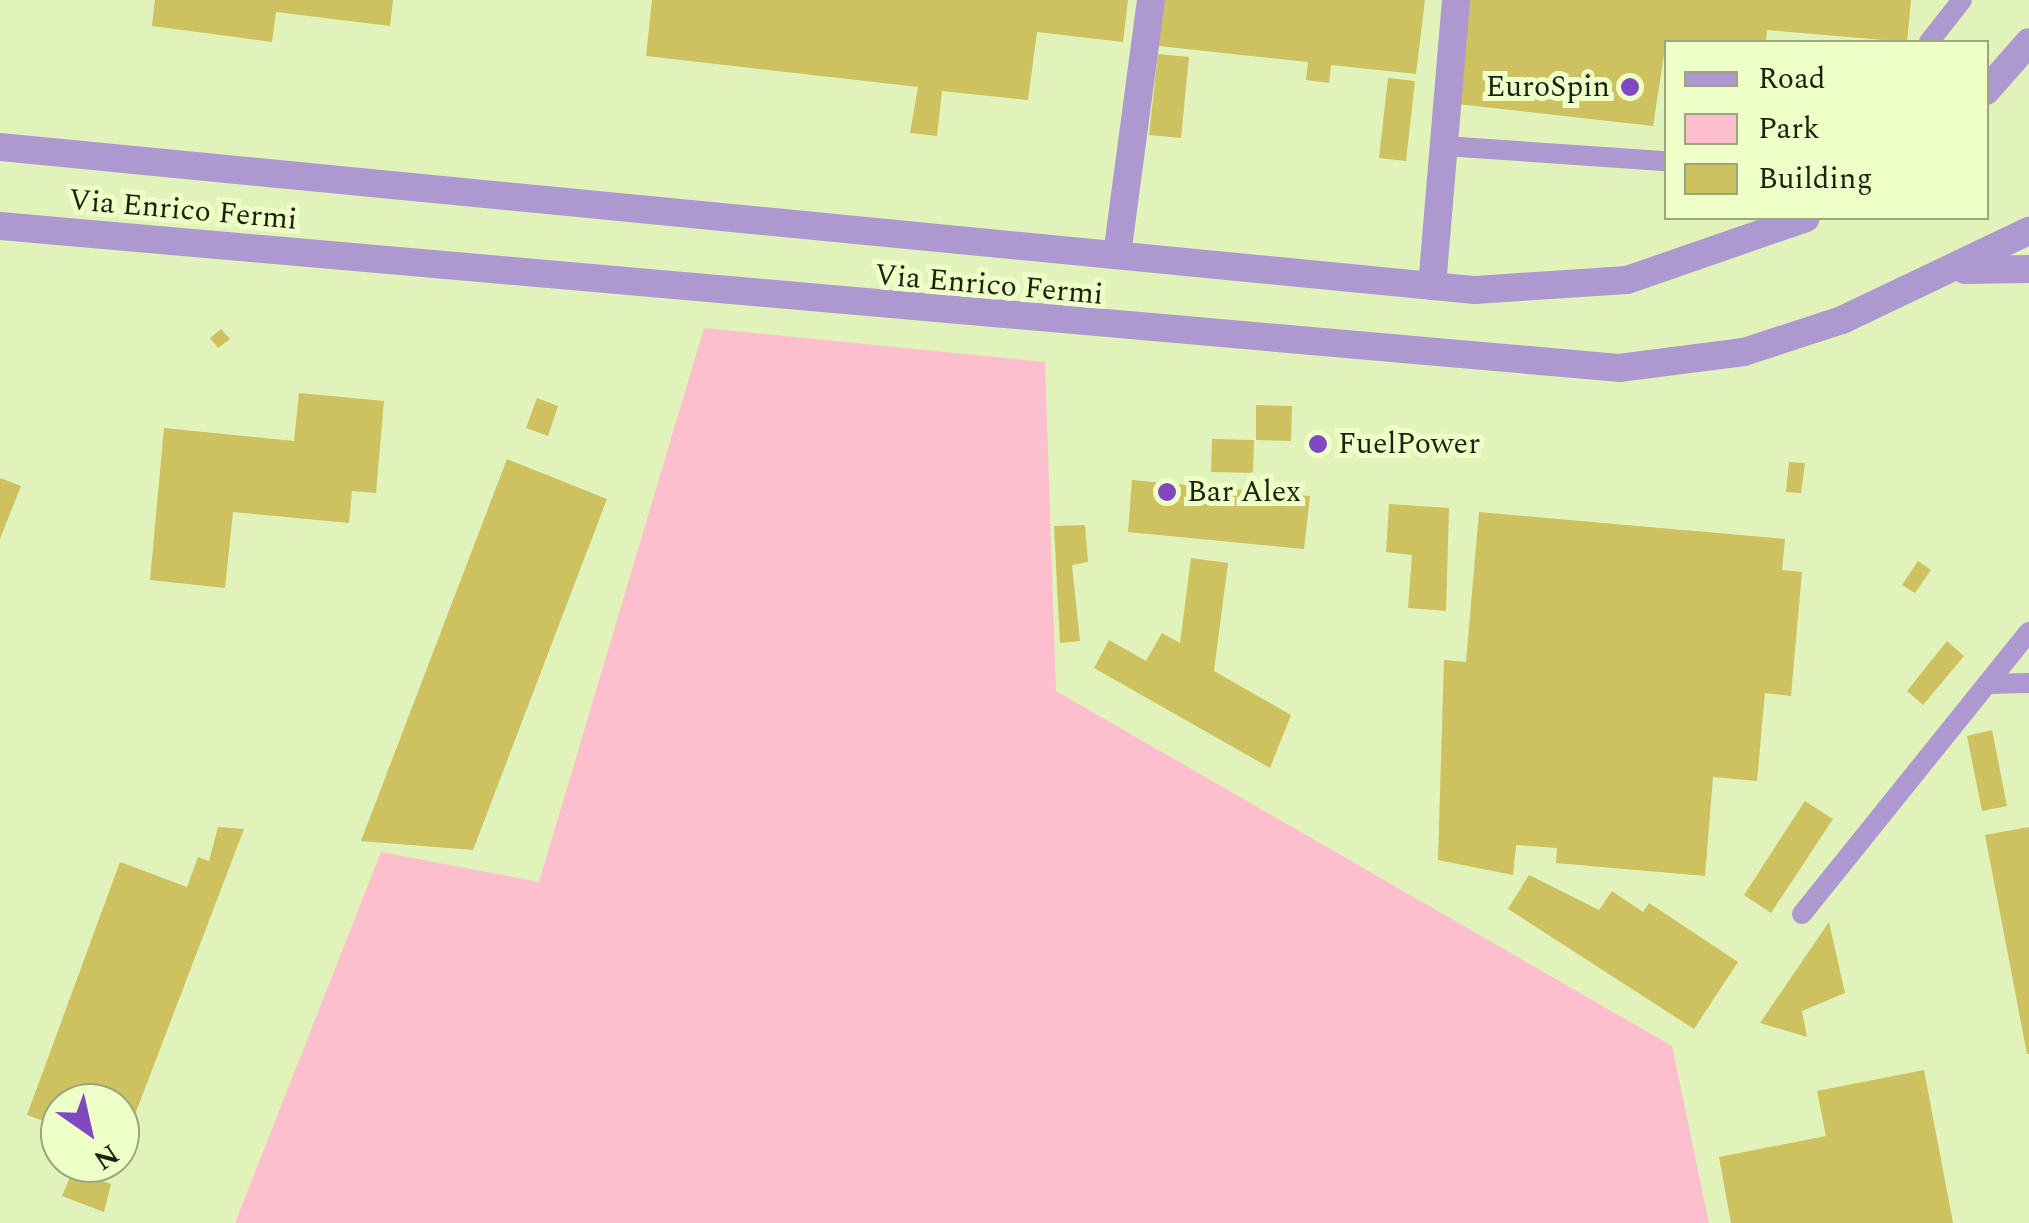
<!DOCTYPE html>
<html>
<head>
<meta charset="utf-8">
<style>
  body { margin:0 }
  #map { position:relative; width:2029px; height:1223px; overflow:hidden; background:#e1f2bb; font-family:Spectral,serif }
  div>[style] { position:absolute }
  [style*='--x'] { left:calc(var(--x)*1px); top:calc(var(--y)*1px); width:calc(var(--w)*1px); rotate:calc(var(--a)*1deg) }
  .green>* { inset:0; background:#fdbece }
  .building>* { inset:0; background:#cec160 }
  .service>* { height:20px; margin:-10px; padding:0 10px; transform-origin:10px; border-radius:10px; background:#ad99cf }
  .minor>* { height:28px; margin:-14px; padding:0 14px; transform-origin:14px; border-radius:14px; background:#ad99cf }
  .tertiary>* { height:28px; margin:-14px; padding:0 14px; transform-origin:14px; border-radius:14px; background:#ad99cf }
  .dots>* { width:28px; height:28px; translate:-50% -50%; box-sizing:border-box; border:5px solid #eeffc8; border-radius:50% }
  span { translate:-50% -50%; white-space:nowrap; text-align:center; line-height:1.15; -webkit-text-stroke:10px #eeffc8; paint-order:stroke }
  .poi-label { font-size:30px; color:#1c220d }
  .right { translate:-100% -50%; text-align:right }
  .left { translate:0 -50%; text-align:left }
  .street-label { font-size:30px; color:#1c220d }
  .legend { position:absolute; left:1664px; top:40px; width:325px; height:180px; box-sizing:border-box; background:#eeffc8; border:2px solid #9aa77d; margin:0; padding:12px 18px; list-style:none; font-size:30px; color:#1c220d }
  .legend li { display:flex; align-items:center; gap:20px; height:50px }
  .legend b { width:50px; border:2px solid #9aa77d }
  .north { position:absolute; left:40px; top:1083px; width:100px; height:100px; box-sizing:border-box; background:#eeffc8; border:2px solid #9aa77d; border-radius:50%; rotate:146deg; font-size:28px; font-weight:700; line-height:40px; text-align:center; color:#1c220d }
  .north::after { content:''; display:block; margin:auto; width:35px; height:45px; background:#8049c0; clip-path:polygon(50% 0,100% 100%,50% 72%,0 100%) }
</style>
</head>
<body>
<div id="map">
  <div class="green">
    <i style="clip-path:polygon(704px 328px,1045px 362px,1056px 691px,1672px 1046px,1709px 1223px,235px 1223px,381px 852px,539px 882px)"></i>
  </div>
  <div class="building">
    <i style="clip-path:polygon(155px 0,393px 0,390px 26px,276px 12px,272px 42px,152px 26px)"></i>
    <i style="clip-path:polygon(652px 0,1128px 0,1123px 42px,1037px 32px,1028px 100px,942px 91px,937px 136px,910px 133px,918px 87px,646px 56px)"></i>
    <i style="clip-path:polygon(1164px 0,1425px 0,1416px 74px,1331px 65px,1329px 83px,1306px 80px,1308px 62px,1159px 46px)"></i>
    <i style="clip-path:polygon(1469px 0,1911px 0,1907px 42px,1767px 30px,1766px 42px,1666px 42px,1653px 126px,1458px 104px)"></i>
    <i style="clip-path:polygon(1158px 54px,1189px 57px,1181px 138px,1149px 135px)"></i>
    <i style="clip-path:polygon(1388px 78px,1415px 81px,1406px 161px,1379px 158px)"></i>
    <i style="clip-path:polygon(221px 329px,230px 339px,218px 348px,210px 338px)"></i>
    <i style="clip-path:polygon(299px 393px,384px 401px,376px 493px,352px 491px,349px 523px,233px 512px,225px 588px,150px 580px,164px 428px,294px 441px)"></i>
    <i style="clip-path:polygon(537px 398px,558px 406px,548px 436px,526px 428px)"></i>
    <i style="clip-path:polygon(1256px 405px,1292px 406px,1291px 441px,1256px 440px)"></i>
    <i style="clip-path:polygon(1212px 439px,1254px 440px,1253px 473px,1211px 472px)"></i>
    <i style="clip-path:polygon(507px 459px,607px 499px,473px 850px,361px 841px)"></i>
    <i style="clip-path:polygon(1789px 462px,1805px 463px,1801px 493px,1786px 492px)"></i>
    <i style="clip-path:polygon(0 478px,21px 486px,0 539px)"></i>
    <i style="clip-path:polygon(1132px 480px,1310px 496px,1304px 549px,1128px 532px)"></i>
    <i style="clip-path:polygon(1389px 504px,1449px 508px,1446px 611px,1408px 608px,1412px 555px,1386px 552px)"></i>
    <i style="clip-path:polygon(1479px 512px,1785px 539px,1782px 570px,1802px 572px,1791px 696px,1765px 693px,1757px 781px,1713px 777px,1705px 876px,1556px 863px,1557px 848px,1516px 845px,1513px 875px,1438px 860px,1444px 660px,1466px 662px)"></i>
    <i style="clip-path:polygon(1085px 525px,1088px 562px,1072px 565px,1080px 641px,1060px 643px,1054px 526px)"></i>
    <i style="clip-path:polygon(1191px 558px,1228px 563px,1214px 671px,1291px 715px,1270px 768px,1094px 668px,1109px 640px,1146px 661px,1162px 633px,1180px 643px)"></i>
    <i style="clip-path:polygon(1918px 561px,1931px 570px,1915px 593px,1902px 585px)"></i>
    <i style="clip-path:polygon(1947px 641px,1964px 656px,1923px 705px,1907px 691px)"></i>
    <i style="clip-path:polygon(1992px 730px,2007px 806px,1982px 811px,1967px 736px)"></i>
    <i style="clip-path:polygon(1805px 801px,1833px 819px,1771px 913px,1744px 895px)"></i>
    <i style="clip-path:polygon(218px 827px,244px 829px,120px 1154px,120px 1103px,60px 1103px,60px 1127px,27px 1115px,120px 862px,187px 887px,198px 857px,209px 861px)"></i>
    <i style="clip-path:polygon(2029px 827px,2029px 1054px,2027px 1054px,1985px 835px)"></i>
    <i style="clip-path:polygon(1529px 875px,1599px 910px,1612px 891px,1643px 912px,1649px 903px,1738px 962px,1694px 1029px,1508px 909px)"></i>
    <i style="clip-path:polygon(1829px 922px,1845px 993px,1802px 1011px,1807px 1037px,1760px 1023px)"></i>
    <i style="clip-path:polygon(1924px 1070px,1953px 1223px,1731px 1223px,1719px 1157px,1826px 1136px,1817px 1091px)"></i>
    <i style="clip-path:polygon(72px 1172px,111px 1184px,104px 1212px,62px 1196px)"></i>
  </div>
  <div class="service">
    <i style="--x:1929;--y:42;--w:53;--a:-51.8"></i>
    <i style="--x:1444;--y:146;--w:223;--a:3.9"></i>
    <i style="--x:1987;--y:684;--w:42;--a:-1.4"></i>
    <i style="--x:1802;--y:914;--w:362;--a:-51.2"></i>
  </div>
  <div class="minor">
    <i style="--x:1117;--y:255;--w:257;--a:-82.4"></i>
    <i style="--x:1432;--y:286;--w:287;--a:-85.2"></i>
  </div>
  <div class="tertiary">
    <i style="--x:1986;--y:91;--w:65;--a:-48.7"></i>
    <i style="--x:0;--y:147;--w:1482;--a:5.54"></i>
    <i style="--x:1475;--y:290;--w:152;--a:-3.8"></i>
    <i style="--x:1627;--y:280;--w:189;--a:-19.1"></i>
    <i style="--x:0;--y:226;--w:1625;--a:5.01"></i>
    <i style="--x:1619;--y:368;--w:126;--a:-7.3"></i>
    <i style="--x:1744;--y:352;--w:103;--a:-18.1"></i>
    <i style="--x:1842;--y:320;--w:207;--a:-25.5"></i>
    <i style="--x:1965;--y:270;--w:64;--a:-0.9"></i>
  </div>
  <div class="dots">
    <i style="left:1630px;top:87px;background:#8049c0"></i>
    <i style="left:1318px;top:444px;background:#8049c0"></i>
    <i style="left:1167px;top:492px;background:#8049c0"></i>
  </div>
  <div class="poi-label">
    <span class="right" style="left:1610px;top:87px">EuroSpin</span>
    <span class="left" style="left:1338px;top:444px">FuelPower</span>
    <span class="left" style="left:1187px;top:492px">Bar Alex</span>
  </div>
  <div class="street-label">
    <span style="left:183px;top:210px;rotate:5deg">Via Enrico Fermi</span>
    <span style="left:989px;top:285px;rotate:5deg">Via Enrico Fermi</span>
  </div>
  <ul class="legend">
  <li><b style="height:12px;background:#ad99cf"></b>Road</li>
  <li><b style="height:28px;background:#fdbece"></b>Park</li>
  <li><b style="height:28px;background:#cec160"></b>Building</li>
  </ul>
  <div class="north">N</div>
</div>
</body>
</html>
